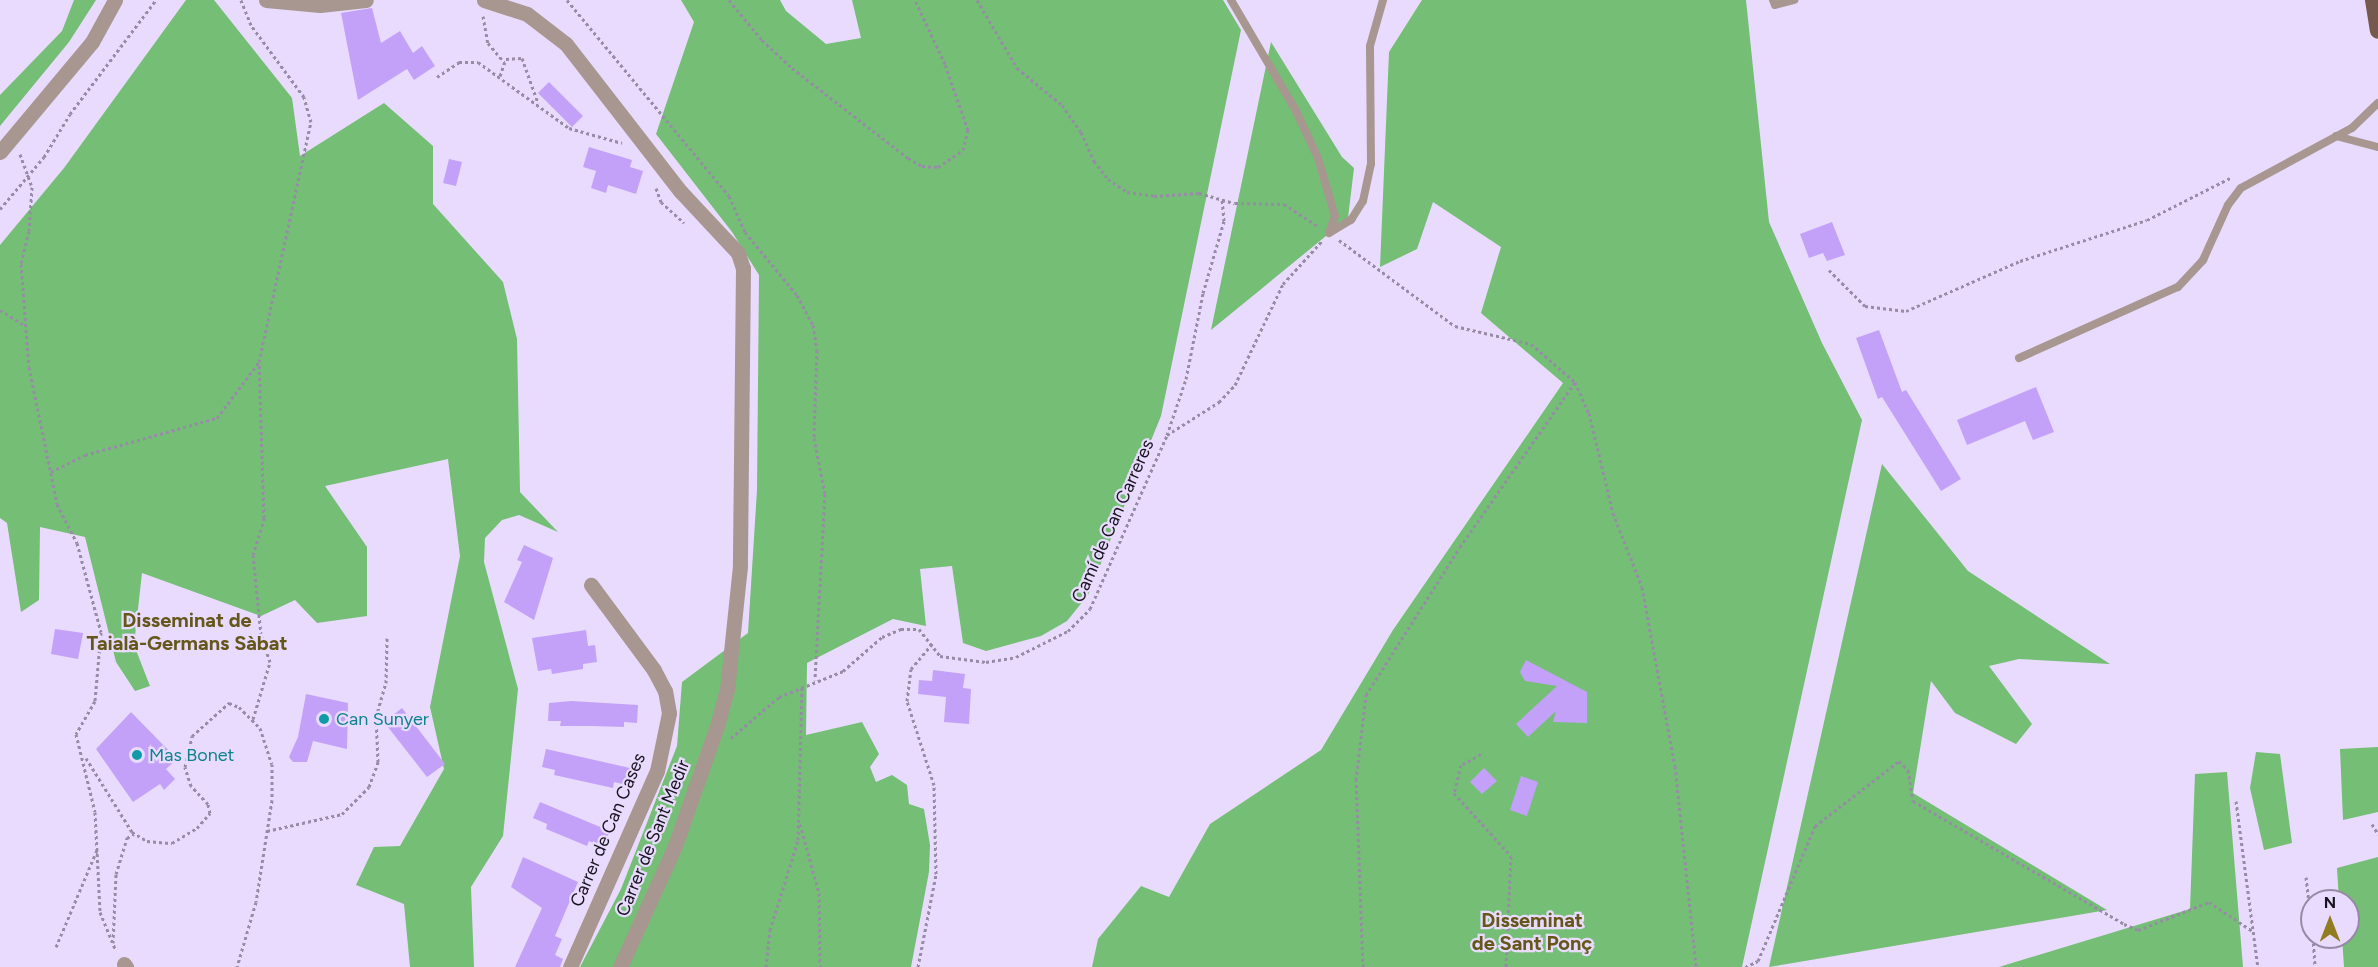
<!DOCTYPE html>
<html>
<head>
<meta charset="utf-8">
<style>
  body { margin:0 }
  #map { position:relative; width:2378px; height:967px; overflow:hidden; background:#e8dbfe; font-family:Figtree,sans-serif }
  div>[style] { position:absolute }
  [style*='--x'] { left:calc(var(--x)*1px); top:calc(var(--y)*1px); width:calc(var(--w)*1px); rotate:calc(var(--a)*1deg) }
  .forest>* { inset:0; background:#74be75 }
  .building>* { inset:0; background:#c4a1f8 }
  .path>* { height:3px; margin-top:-1.5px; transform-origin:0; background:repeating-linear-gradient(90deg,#968ca6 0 3px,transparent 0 6px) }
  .service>* { height:8px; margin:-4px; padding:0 4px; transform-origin:4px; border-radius:4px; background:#a89791 }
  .minor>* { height:15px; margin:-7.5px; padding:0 7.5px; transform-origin:7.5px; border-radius:7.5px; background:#a89791 }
  .primary>* { height:16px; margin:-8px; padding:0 8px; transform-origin:8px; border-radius:8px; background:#76594e }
  .dots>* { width:16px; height:16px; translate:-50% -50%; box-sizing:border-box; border:3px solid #e8dbfe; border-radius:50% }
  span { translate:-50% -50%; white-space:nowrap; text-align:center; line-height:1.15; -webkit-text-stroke:4.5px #e8dbfe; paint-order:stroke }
  .street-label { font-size:18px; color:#18131f }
  .culture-label { font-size:18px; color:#0d838f }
  .left { translate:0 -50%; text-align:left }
  .neighbourhood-label { font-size:20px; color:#65561a; font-weight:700 }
  .north { position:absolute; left:2300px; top:889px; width:60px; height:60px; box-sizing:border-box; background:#e8dbfe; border:2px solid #958ba5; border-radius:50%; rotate:0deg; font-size:16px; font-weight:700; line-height:24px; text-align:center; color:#18131f }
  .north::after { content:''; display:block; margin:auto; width:21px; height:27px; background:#917c22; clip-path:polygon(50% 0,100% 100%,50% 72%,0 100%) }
</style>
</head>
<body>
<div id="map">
  <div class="forest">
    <i style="clip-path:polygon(74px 0,96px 0,69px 42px,0 126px,0 95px,62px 31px)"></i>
    <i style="clip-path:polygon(186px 0,214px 0,292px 98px,300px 156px,384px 103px,433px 146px,433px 204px,503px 282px,517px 339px,520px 492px,558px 532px,519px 515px,502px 520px,485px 538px,484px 562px,518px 689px,503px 836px,471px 887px,474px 967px,410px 967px,404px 904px,356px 885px,374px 847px,400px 846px,444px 769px,430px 707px,460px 556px,448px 459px,325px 486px,367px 547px,367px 616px,317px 623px,295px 600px,261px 616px,142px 573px,134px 645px,150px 686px,135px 691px,116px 662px,85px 537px,40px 527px,39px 600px,21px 612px,7px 523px,0 518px,0 245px,64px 168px)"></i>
    <i style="clip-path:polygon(681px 0,780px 0,786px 11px,826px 44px,861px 38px,852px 0,1223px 0,1241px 30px,1161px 416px,1088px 595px,1067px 621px,1041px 636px,986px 651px,963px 643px,952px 566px,920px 569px,926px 626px,893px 619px,807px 663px,806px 735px,862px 722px,879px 754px,870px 767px,876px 782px,892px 775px,907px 785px,909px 804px,924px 809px,930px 845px,929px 872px,911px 967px,580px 967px,621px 889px,677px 746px,682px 682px,748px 633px,757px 490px,759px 275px,732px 232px,656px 134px,694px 22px)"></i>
    <i style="clip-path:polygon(1422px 0,1746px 0,1769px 222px,1822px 343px,1862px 420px,1742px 967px,1092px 967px,1098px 939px,1141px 886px,1169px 897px,1210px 824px,1321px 750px,1393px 630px,1563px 383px,1481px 313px,1501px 247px,1433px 202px,1417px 249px,1380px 267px,1389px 52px)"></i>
    <i style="clip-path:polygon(1271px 42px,1342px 157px,1354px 168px,1348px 218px,1211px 330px)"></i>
    <i style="clip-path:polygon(1882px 464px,1968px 571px,2110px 664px,2019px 659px,1989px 666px,2032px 724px,2016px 744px,1955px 713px,1931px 681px,1913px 793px,2107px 910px,1769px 967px)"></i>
    <i style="clip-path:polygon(2378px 747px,2378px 812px,2343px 820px,2340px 749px)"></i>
    <i style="clip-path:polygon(2256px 752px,2280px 754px,2292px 843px,2264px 850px,2250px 788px)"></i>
    <i style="clip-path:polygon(2227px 772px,2243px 967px,1999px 967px,2190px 909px,2195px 774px)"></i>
    <i style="clip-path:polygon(2378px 857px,2378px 967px,2344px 967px,2342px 937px,2348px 937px,2348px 901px,2339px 901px,2337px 868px)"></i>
  </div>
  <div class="building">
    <i style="clip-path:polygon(372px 8px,381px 43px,400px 31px,413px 53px,422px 46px,435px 66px,414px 80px,407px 69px,358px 100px,341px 13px)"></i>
    <i style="clip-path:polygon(549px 82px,583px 116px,572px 127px,538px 93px)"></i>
    <i style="clip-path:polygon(589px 147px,632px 160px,630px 167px,643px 171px,636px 194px,608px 185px,606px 193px,591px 188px,596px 171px,583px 167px)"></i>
    <i style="clip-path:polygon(449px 159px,462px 162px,456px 186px,443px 183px)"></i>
    <i style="clip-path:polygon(1832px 222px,1845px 255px,1827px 261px,1823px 253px,1809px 258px,1800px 234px)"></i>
    <i style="clip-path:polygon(1879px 330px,1902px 392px,1906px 390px,1961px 479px,1941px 491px,1882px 397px,1878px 399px,1856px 338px)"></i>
    <i style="clip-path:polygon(2036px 387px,2054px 432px,2033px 440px,2025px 421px,1967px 445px,1957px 420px)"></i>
    <i style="clip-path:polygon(524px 545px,553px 558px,534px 620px,504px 602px,522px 562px,517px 560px)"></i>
    <i style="clip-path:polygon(55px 629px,83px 633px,78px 659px,51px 654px)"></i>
    <i style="clip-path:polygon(586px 630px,588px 646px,595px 645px,597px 662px,583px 664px,583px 669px,552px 674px,551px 669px,538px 671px,532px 638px)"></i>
    <i style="clip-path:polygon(1526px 660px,1587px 692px,1587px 723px,1553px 722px,1556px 711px,1528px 737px,1516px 724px,1557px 686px,1525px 681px,1520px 672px)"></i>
    <i style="clip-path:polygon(933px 670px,965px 674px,963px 688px,971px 689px,969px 724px,944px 722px,946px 697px,918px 694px,919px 680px,932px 681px)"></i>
    <i style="clip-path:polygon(306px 694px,348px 703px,347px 749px,313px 741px,307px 762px,293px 762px,289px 757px,298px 737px)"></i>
    <i style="clip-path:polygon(571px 701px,638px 705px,637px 723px,624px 722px,624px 727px,592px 726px,560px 726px,561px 721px,548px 721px,549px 703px)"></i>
    <i style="clip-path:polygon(402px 708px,445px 764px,427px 777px,384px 722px)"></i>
    <i style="clip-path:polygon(131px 712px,177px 759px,166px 769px,175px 779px,164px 790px,160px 784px,133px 802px,96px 749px)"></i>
    <i style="clip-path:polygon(546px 749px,630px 768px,627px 785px,614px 782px,613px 788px,554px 775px,555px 770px,542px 767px)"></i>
    <i style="clip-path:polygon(1484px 768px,1497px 781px,1482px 794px,1470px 782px)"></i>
    <i style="clip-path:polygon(1521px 776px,1538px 782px,1527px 816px,1510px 810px)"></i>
    <i style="clip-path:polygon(540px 802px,610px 831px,603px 847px,589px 841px,587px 846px,546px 829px,547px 824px,533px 818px)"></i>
    <i style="clip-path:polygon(523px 857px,578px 882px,555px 936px,562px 939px,555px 955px,563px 959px,560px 967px,515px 967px,542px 908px,511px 887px)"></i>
  </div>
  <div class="path">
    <i style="--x:567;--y:0;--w:254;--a:50.4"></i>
    <i style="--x:729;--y:196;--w:39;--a:66"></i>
    <i style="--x:745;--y:232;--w:82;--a:50.5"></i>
    <i style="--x:797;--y:295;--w:34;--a:62"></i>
    <i style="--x:813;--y:325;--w:25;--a:81"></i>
    <i style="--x:817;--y:350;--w:88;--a:92"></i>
    <i style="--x:814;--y:438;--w:57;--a:78.9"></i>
    <i style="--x:825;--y:494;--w:186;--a:93.1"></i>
    <i style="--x:729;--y:0;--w:52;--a:50.5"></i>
    <i style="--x:762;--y:40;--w:41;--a:43"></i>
    <i style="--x:792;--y:68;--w:147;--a:37.8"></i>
    <i style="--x:908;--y:158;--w:16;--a:30"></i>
    <i style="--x:922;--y:166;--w:16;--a:4"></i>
    <i style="--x:938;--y:167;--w:30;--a:-34"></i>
    <i style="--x:963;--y:150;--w:21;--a:-76"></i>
    <i style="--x:968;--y:130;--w:70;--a:-109.2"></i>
    <i style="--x:945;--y:64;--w:71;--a:-115.1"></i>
    <i style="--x:977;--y:0;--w:79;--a:59.5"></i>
    <i style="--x:1017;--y:68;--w:58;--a:39.4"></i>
    <i style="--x:1062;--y:105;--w:33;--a:55"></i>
    <i style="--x:1081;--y:132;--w:32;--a:66"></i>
    <i style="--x:1094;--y:161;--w:23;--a:52"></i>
    <i style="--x:1108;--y:179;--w:23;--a:34"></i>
    <i style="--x:1127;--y:192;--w:27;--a:8"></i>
    <i style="--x:1154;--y:196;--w:45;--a:-3.8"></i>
    <i style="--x:1199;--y:193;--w:37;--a:16"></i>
    <i style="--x:1235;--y:203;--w:49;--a:1.2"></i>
    <i style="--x:1284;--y:204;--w:42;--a:33.3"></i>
    <i style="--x:483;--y:16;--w:27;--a:80"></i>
    <i style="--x:488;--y:43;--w:25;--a:50"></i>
    <i style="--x:500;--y:76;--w:18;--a:-71"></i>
    <i style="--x:506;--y:59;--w:16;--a:-4"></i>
    <i style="--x:522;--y:58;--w:48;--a:70.4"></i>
    <i style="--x:437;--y:77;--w:27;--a:-34"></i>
    <i style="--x:459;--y:62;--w:19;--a:0"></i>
    <i style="--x:478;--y:62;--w:112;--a:36"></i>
    <i style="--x:569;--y:128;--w:55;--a:15.8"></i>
    <i style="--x:20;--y:154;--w:35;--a:70"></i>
    <i style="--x:32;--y:187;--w:44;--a:93.9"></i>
    <i style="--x:29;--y:231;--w:34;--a:104"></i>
    <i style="--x:21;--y:264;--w:103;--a:85.6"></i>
    <i style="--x:29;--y:367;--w:140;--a:78.4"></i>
    <i style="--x:57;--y:504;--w:44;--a:62.9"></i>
    <i style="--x:77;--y:543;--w:92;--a:74.9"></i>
    <i style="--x:101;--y:632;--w:69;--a:95"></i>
    <i style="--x:95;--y:701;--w:38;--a:120"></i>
    <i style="--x:76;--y:734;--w:80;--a:76.3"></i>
    <i style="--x:95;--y:812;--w:100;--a:87.1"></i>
    <i style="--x:100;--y:912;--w:42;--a:67.7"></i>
    <i style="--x:656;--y:188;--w:15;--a:70"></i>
    <i style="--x:661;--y:202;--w:31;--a:42"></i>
    <i style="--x:0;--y:209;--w:68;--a:-49.8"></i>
    <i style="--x:44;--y:157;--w:50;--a:-58.8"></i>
    <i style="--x:70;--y:114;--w:143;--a:-53"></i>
    <i style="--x:1339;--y:240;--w:144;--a:36.6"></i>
    <i style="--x:1455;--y:326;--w:78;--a:13.3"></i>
    <i style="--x:1531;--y:344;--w:58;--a:40.8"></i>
    <i style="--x:1575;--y:382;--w:34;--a:66"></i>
    <i style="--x:1589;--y:413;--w:103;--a:76.5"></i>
    <i style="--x:1613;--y:513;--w:79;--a:68.6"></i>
    <i style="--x:1642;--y:587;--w:182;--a:79.6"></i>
    <i style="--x:1675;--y:766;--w:202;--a:84"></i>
    <i style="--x:1829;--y:270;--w:51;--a:45"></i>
    <i style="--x:1865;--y:306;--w:41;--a:7"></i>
    <i style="--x:1906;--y:311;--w:124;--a:-23.7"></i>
    <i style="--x:2020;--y:261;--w:133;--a:-17.9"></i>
    <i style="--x:2147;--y:220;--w:95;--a:-26.8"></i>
    <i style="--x:0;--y:310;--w:31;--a:32"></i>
    <i style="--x:1167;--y:435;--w:59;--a:-71.3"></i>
    <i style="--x:1186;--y:379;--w:88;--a:-78.8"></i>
    <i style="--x:1203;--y:293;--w:75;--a:-73.7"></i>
    <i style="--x:1224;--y:221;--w:22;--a:-95"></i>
    <i style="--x:51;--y:472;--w:38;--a:-27"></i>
    <i style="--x:85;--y:455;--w:137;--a:-15.7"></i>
    <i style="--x:217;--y:418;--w:70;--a:-53.1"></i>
    <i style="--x:259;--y:362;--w:246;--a:-77.8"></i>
    <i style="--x:311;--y:122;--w:26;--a:-106"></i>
    <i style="--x:304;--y:97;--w:89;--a:-126.4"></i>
    <i style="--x:251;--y:25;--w:27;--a:-112"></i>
    <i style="--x:253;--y:719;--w:59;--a:-73.4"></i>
    <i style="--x:270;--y:662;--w:28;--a:-108"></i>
    <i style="--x:261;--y:635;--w:80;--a:-95.7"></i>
    <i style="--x:253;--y:555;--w:39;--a:-73"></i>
    <i style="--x:264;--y:518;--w:155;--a:-91.8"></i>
    <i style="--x:731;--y:738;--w:63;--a:-40.5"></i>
    <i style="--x:779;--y:697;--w:69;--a:-22.1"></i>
    <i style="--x:843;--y:671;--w:52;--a:-41.1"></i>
    <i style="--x:882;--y:637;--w:21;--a:-23"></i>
    <i style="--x:901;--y:629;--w:18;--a:0"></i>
    <i style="--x:919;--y:629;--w:34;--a:52"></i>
    <i style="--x:940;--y:656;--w:46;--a:7.4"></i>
    <i style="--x:986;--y:662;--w:30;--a:-9"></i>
    <i style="--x:1016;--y:657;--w:58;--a:-26.6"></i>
    <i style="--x:1068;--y:631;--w:31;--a:-45"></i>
    <i style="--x:1090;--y:609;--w:190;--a:-66.1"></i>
    <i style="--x:1167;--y:435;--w:62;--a:-32.4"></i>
    <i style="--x:1219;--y:402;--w:23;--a:-47"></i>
    <i style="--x:1235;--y:385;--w:112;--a:-64.6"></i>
    <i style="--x:1283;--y:284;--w:58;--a:-47.8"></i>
    <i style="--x:1481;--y:754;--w:23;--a:151"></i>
    <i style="--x:1461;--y:765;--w:29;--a:104"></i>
    <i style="--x:1454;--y:793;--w:85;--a:47.9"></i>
    <i style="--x:1511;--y:856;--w:111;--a:92.6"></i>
    <i style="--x:86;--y:758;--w:87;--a:58.1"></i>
    <i style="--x:132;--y:832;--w:17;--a:31"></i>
    <i style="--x:147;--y:841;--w:25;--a:5"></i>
    <i style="--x:172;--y:843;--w:29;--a:-31"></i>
    <i style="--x:197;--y:828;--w:20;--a:-49"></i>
    <i style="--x:210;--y:813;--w:9;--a:-103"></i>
    <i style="--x:208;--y:804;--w:25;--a:-133"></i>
    <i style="--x:191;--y:786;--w:20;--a:-108"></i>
    <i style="--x:185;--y:767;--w:32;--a:-77"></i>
    <i style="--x:192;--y:736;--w:50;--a:-41.7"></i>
    <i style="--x:229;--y:703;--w:11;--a:22"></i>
    <i style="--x:239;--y:707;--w:30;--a:45"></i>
    <i style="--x:260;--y:728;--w:38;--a:72"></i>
    <i style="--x:272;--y:764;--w:36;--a:90"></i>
    <i style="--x:272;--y:800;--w:103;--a:98.9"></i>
    <i style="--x:256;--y:902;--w:68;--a:106.3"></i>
    <i style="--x:2236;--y:801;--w:167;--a:82.5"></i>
    <i style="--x:800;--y:824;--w:72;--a:74.6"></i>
    <i style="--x:819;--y:893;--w:74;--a:89.2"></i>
    <i style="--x:2372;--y:824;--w:12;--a:59"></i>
    <i style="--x:267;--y:831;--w:77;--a:-12.8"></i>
    <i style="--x:342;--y:814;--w:38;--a:-45"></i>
    <i style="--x:369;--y:787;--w:27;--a:-70"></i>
    <i style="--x:378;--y:762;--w:45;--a:-92.5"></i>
    <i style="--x:376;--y:717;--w:35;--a:-74"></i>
    <i style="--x:386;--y:683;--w:45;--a:-88.7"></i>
    <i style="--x:2306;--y:877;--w:52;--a:83.4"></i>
    <i style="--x:2313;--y:937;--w:30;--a:86"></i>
    <i style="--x:113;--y:943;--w:69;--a:-87.5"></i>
    <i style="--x:116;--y:874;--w:38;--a:-73"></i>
    <i style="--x:127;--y:838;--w:8;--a:-30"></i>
    <i style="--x:56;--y:947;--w:105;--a:-67.1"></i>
    <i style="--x:766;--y:967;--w:37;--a:-84"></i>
    <i style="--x:770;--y:930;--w:94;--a:-72.7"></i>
    <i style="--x:798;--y:840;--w:153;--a:-88.5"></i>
    <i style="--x:918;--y:967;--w:95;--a:-79"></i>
    <i style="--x:936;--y:874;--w:89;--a:-91.3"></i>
    <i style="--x:934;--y:785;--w:88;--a:-107.8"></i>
    <i style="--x:907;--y:701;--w:32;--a:-83"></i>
    <i style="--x:911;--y:669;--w:33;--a:-50"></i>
    <i style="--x:1363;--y:967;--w:187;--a:-92.1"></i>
    <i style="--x:1356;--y:780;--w:86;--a:-83.3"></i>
    <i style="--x:1366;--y:695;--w:175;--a:-57.6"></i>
    <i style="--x:1460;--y:547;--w:201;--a:-55.1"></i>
    <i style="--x:1745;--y:967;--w:14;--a:-25"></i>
    <i style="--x:1758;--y:961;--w:147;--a:-67.1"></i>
    <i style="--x:1815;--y:826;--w:106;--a:-37.7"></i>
    <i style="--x:1899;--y:761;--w:13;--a:45"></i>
    <i style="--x:1908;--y:770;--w:31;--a:81"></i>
    <i style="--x:1913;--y:801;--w:244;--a:30.2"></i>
    <i style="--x:2124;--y:924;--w:15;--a:23"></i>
    <i style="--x:2138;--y:930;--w:76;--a:-21.5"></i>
    <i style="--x:2209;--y:902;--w:54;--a:33.7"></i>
  </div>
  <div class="service">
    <i style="--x:1231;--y:0;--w:129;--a:59.6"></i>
    <i style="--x:1296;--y:111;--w:52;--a:64.9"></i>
    <i style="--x:1318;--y:158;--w:60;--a:73.7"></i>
    <i style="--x:1335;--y:216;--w:18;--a:109"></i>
    <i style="--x:1773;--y:0;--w:5;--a:68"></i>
    <i style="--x:1775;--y:5;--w:20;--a:-15"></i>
    <i style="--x:2336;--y:136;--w:43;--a:14.7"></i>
    <i style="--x:1329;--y:233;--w:26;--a:-31"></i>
    <i style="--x:1351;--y:220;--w:22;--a:-58"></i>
    <i style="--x:1363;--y:201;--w:38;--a:-78"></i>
    <i style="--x:1371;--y:164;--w:118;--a:-90.5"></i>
    <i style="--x:1370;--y:46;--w:48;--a:-74.2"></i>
    <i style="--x:2019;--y:358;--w:174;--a:-24.1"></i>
    <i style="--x:2178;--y:287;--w:37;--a:-47"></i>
    <i style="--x:2203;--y:260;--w:60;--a:-65.6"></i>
    <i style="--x:2228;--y:205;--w:21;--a:-53"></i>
    <i style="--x:2241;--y:188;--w:126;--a:-28.4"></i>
    <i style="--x:2352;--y:128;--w:36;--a:-44"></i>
  </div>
  <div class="minor">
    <i style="--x:266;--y:0;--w:54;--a:5.3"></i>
    <i style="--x:320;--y:5;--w:46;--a:-6.2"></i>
    <i style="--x:484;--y:0;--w:45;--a:18"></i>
    <i style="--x:527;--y:14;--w:49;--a:37.6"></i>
    <i style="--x:566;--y:44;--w:187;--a:52.2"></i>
    <i style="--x:681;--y:192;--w:83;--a:46.9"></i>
    <i style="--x:738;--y:253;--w:16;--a:72"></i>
    <i style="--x:743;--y:268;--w:298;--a:90.6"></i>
    <i style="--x:740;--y:566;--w:124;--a:96"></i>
    <i style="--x:727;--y:689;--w:35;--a:105"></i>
    <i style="--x:718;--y:723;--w:130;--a:109.3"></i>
    <i style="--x:675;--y:846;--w:133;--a:114.4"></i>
    <i style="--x:0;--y:152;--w:143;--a:-50.1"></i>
    <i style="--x:92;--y:42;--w:48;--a:-61.3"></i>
    <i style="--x:124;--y:964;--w:4;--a:56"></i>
    <i style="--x:570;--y:967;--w:214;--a:-66.1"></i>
    <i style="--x:657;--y:771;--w:59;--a:-78.3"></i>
    <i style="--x:669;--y:713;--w:22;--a:-100"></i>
    <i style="--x:665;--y:691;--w:24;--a:-118"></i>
    <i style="--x:654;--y:670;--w:106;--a:-126.5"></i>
  </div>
  <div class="primary">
    <i style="--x:2373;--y:0;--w:31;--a:81"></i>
  </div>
  <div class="dots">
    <i style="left:324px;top:719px;background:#0f9aa8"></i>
    <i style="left:137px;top:755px;background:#0f9aa8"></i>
  </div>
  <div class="street-label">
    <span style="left:1113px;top:521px;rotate:-66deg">Camí de Can Carreres</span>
    <span style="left:608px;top:830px;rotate:-67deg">Carrer de Can Cases</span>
    <span style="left:653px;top:838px;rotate:-68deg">Carrer de Sant Medir</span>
  </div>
  <div class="culture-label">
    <span class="left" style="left:336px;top:719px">Can Sunyer</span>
    <span class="left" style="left:149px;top:755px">Mas Bonet</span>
  </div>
  <div class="neighbourhood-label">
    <span style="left:187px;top:632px">Disseminat de<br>Taialà-Germans Sàbat</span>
    <span style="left:1532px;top:932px">Disseminat<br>de Sant Ponç</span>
  </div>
  <div class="north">N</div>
</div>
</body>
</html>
